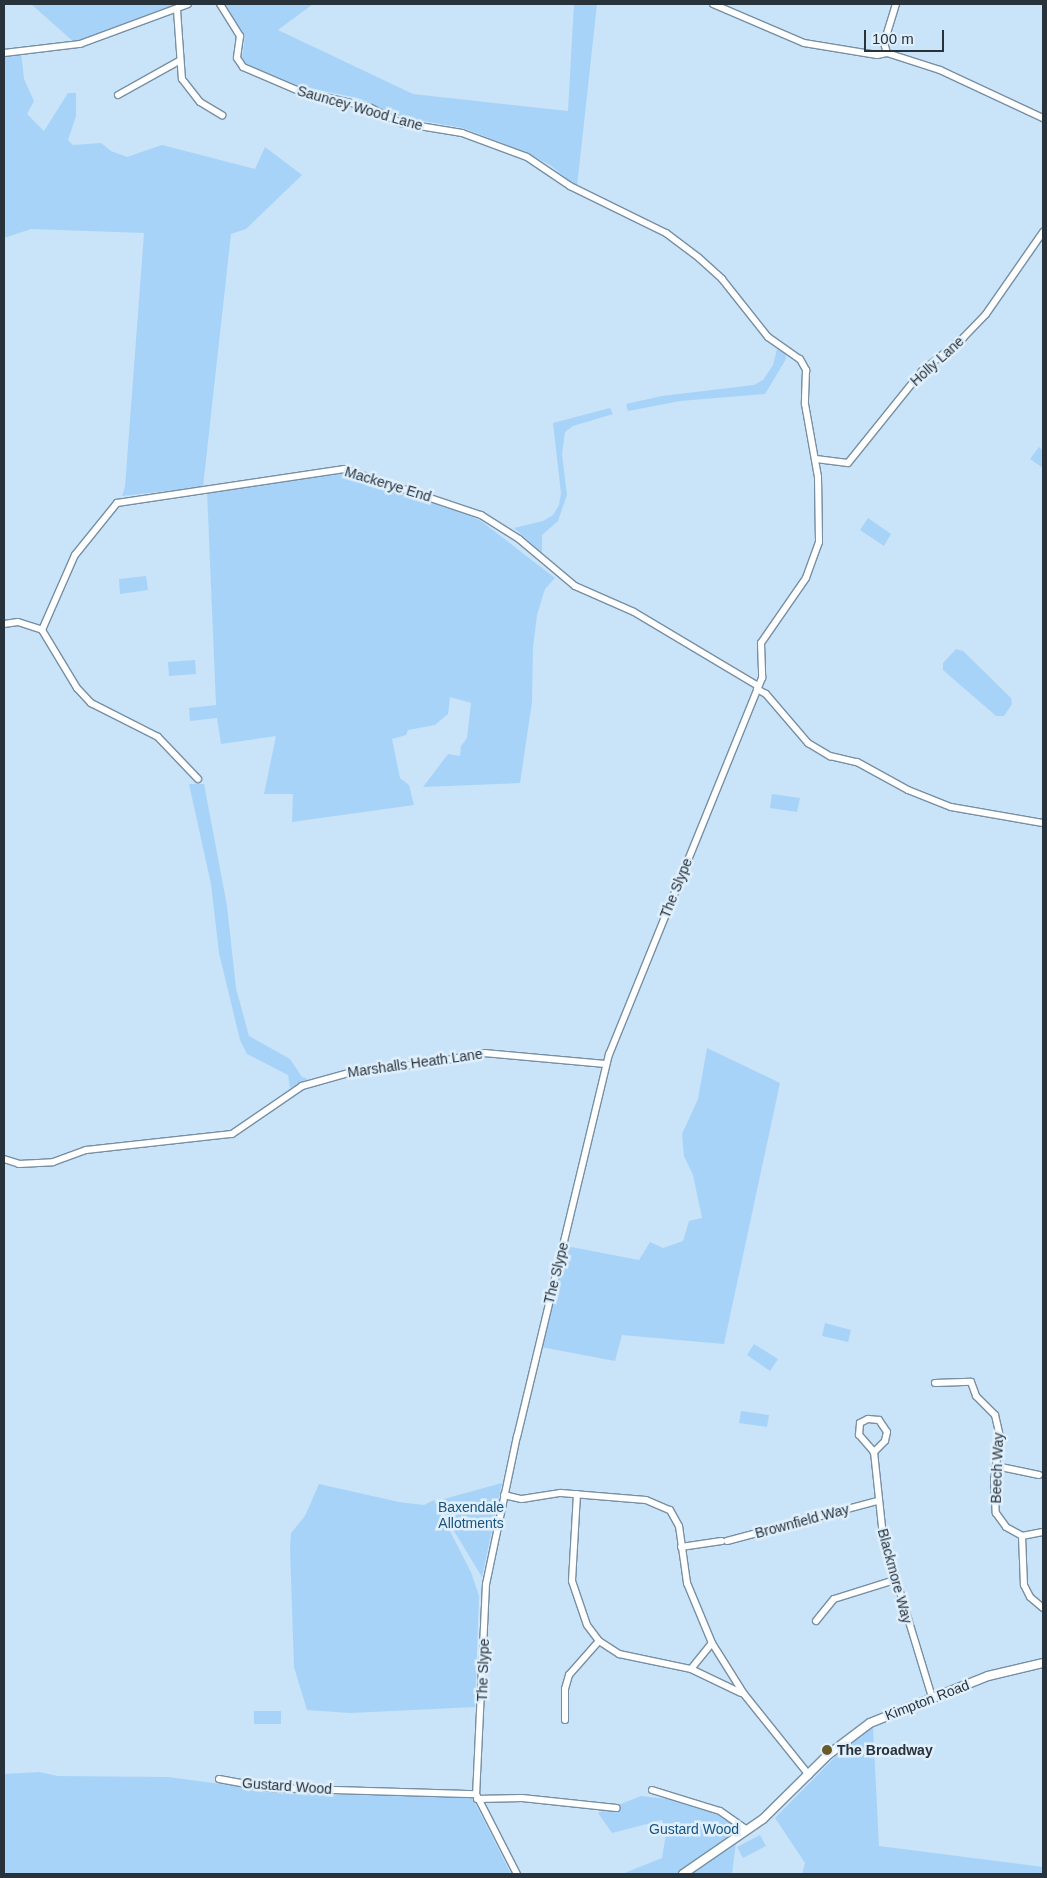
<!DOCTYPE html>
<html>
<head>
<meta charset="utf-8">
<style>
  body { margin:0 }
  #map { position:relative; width:1047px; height:1878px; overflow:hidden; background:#c9e3f9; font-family:Arial,sans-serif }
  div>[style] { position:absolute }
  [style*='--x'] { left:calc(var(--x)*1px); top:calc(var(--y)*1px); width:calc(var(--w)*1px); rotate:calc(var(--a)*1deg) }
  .green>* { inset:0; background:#a8d3f8 }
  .roads { filter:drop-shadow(1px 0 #778fa4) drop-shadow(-1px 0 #778fa4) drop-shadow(0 1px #778fa4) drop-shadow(0 -1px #778fa4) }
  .minor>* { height:6px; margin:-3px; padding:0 3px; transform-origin:3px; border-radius:3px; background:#fff }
  .tertiary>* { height:8px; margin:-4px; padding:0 4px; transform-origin:4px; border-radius:4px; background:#fff }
  .dots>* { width:14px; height:14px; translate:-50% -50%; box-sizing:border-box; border:2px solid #dfeffc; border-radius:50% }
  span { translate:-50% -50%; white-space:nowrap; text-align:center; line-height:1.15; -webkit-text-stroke:5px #dfeffc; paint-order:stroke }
  .street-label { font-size:14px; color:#28323b }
  .park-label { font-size:14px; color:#19547e }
  .poi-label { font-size:14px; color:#28323b; font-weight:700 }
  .left { translate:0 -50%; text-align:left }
  .frame { position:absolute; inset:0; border:5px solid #28323b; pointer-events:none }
  .scale { position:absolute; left:864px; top:30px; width:80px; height:22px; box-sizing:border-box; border:2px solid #28323b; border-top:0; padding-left:6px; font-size:15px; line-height:18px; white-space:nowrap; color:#28323b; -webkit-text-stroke:4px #dfeffc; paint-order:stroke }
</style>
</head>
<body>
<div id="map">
  <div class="green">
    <i style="clip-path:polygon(31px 4px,188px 4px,76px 44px)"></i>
    <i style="clip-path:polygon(226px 4px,313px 4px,278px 30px,413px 94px,568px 111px,574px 4px,597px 4px,577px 187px,550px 165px,525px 152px,463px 128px,401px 117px,358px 98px,297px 86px,245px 65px,242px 58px,245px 36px,225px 7px)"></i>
    <i style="clip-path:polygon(21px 52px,24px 79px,34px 101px,27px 114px,44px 131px,68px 93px,76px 93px,76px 116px,68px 140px,73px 145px,101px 143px,111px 151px,127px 157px,162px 145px,255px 169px,265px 147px,302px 175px,246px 229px,231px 234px,203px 487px,122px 496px,125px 487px,144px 233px,31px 229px,4px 238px,4px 56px)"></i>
    <i style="clip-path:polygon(777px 349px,785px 353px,786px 359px,765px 394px,680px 401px,628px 411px,626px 404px,662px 396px,754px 385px,763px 380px,773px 365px)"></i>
    <i style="clip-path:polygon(610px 408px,613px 414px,573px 426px,565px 432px,562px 454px,567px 495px,558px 521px,542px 535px,542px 553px,514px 528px,543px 521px,553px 515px,559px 505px,561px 493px,553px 423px)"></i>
    <i style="clip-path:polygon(1039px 447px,1043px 451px,1043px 468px,1030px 459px)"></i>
    <i style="clip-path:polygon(337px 472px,348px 473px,401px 494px,452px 507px,481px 521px,555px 578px,545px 589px,537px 615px,533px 647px,532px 702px,520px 783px,423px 787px,448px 754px,460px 756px,461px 746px,467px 738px,471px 703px,450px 697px,448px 714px,435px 725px,408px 730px,406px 735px,392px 739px,400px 778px,409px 785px,414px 805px,292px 822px,293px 794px,264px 794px,276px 736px,221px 744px,217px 718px,190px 721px,189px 708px,216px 705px,207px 491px)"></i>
    <i style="clip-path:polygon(868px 518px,891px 534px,884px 546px,860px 530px)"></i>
    <i style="clip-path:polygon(146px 576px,148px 590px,120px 594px,119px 579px)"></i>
    <i style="clip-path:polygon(956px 649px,963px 651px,1011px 698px,1012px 704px,1004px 716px,996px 716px,943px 670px,943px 663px)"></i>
    <i style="clip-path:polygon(195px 660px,196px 674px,169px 676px,168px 662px)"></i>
    <i style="clip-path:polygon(189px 784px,204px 784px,227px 906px,236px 988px,249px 1036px,290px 1059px,302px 1077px,308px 1079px,290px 1088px,288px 1075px,247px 1054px,240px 1040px,219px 953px,211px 884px)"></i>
    <i style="clip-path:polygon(772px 794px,800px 798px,797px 812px,770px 808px)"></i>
    <i style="clip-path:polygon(707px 1048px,780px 1083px,724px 1344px,622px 1335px,615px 1361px,541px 1347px,566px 1246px,639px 1260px,650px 1242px,663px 1248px,683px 1241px,689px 1221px,702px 1218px,693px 1175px,684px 1156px,682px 1134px,698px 1099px)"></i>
    <i style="clip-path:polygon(825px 1323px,851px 1330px,848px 1342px,822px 1336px)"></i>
    <i style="clip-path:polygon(754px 1344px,778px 1359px,770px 1371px,747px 1355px)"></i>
    <i style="clip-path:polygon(741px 1411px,769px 1415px,767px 1427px,739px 1423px)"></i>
    <i style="clip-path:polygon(502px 1483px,482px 1577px,451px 1526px,440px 1500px)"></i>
    <i style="clip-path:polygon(319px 1484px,399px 1502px,424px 1505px,434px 1500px,471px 1572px,479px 1596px,475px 1707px,350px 1713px,307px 1710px,294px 1667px,290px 1549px,291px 1533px,305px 1516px)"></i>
    <i style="clip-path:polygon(254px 1711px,281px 1711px,281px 1724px,254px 1724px)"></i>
    <i style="clip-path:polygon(873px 1727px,879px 1846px,1043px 1867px,1043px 1874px,802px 1874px,805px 1863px,775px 1818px,842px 1750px)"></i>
    <i style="clip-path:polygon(39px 1772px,58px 1776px,168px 1777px,258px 1789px,352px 1795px,389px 1792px,472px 1797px,511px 1874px,4px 1874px,4px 1774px)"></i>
    <i style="clip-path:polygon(641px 1796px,712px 1804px,729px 1813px,738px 1832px,677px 1874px,622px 1874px,662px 1858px,666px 1834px,662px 1820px,612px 1833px,598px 1813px)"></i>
    <i style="clip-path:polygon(760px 1835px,766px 1846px,743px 1858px,737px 1847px)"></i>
    <i style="clip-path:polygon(736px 1842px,732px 1874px,689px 1874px,725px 1850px)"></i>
  </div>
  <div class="roads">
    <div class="minor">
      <i style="--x:220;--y:4;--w:38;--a:58"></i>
      <i style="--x:240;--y:36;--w:22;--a:98"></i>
      <i style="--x:237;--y:58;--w:11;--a:56"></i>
      <i style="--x:243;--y:67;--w:61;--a:23.2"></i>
      <i style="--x:299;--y:91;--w:72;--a:12.9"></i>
      <i style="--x:369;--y:107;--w:36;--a:27"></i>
      <i style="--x:401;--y:123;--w:62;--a:9.3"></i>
      <i style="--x:462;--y:133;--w:69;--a:20.3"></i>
      <i style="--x:527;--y:157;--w:52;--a:34"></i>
      <i style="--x:570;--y:186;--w:107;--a:26.1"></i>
      <i style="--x:666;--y:233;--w:41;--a:37.1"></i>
      <i style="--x:699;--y:258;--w:31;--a:42"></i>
      <i style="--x:722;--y:279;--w:74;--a:51.6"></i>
      <i style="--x:768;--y:337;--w:39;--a:35"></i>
      <i style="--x:800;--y:359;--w:13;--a:61"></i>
      <i style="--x:806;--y:370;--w:34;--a:92"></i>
      <i style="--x:805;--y:404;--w:74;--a:79.9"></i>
      <i style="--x:818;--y:477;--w:65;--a:89.1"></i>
      <i style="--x:819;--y:542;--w:38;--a:110"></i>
      <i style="--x:806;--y:578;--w:79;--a:124.7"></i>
      <i style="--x:761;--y:643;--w:35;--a:88"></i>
      <i style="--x:762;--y:678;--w:406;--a:112.1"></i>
      <i style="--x:609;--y:1054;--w:393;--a:103.5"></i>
      <i style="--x:517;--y:1436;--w:151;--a:101.8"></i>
      <i style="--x:486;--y:1584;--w:210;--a:92.7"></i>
      <i style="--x:476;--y:1794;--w:90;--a:62.9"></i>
      <i style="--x:713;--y:4;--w:99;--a:23.2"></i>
      <i style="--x:804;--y:43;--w:74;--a:9.3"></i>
      <i style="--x:877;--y:55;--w:10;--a:-11"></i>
      <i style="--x:896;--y:4;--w:41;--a:107.1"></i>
      <i style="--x:884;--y:43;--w:10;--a:73"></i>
      <i style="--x:887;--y:53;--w:56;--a:17.8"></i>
      <i style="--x:940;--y:70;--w:114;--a:25"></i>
      <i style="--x:177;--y:10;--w:69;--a:85.9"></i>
      <i style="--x:182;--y:79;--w:29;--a:52"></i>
      <i style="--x:200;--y:102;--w:26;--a:31"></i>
      <i style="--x:4;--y:53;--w:77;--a:-6.8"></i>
      <i style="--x:80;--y:44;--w:115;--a:-20.3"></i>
      <i style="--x:118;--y:95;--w:70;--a:-29.1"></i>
      <i style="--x:816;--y:459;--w:32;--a:7"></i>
      <i style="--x:848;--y:463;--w:118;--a:-51.2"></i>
      <i style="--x:922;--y:371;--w:53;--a:-38.8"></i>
      <i style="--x:963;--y:338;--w:33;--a:-46"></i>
      <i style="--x:986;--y:314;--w:100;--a:-55.2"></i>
      <i style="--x:4;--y:624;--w:14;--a:-8"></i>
      <i style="--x:18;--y:622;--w:25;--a:18"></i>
      <i style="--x:42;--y:630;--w:68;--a:58.9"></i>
      <i style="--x:77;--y:688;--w:21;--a:47"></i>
      <i style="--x:91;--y:703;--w:75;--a:26.9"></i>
      <i style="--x:158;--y:737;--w:58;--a:46.4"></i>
      <i style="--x:42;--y:630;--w:82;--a:-66.3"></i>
      <i style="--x:75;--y:555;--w:67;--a:-51.1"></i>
      <i style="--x:117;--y:503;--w:230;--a:-8.5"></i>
      <i style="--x:344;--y:469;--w:145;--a:18.6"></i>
      <i style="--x:481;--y:515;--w:45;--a:32.3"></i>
      <i style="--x:519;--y:539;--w:73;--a:40"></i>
      <i style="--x:575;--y:586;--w:64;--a:23.8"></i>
      <i style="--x:634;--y:612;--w:144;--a:30.8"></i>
      <i style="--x:757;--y:689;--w:10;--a:29"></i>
      <i style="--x:766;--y:694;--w:65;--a:49.4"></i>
      <i style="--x:808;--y:743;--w:26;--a:31"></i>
      <i style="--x:830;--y:756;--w:28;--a:13"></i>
      <i style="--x:857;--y:762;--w:58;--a:28.8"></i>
      <i style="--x:908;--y:790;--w:46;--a:21.6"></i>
      <i style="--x:951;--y:807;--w:93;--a:9.9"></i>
      <i style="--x:4;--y:1159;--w:16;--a:18"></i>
      <i style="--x:19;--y:1164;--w:34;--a:-3"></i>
      <i style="--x:53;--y:1162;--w:35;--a:-20"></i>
      <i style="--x:86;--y:1150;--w:147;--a:-6.3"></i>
      <i style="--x:232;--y:1134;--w:85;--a:-34.4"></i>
      <i style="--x:302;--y:1086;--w:59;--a:-15.7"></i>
      <i style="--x:359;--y:1070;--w:72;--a:-5.6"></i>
      <i style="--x:431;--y:1063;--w:54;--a:-10.7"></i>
      <i style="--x:484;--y:1053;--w:122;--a:5.2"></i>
      <i style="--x:935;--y:1383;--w:36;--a:-2"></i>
      <i style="--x:971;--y:1382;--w:15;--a:70"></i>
      <i style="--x:976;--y:1396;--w:27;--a:45"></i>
      <i style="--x:995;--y:1415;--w:23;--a:77"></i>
      <i style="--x:1000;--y:1437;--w:43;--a:97.9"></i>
      <i style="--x:994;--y:1480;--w:33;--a:87"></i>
      <i style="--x:996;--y:1513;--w:17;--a:54"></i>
      <i style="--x:1006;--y:1527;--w:18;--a:29"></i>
      <i style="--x:1022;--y:1536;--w:49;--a:87.7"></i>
      <i style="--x:1024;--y:1585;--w:13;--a:63"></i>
      <i style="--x:1030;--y:1597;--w:17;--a:40"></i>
      <i style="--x:874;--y:1452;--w:23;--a:-131"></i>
      <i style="--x:859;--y:1435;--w:12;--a:-85"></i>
      <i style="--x:860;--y:1423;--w:9;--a:-27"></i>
      <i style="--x:868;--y:1419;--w:11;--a:5"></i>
      <i style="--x:879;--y:1420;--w:14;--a:56"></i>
      <i style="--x:887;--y:1432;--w:9;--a:103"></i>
      <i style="--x:885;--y:1441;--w:16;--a:135"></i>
      <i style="--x:874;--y:1452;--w:84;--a:83.9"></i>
      <i style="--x:883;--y:1536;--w:168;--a:73.1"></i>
      <i style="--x:996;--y:1466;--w:44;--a:11.8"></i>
      <i style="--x:577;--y:1494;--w:87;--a:93.3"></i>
      <i style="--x:572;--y:1581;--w:46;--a:71.2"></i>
      <i style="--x:587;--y:1625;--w:20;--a:53"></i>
      <i style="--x:599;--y:1641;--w:24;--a:33"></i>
      <i style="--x:619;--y:1654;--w:74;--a:11.8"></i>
      <i style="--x:504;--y:1495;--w:18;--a:13"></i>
      <i style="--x:522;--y:1499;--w:39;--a:-9"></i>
      <i style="--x:561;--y:1493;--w:85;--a:4.7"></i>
      <i style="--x:646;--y:1500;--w:26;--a:23"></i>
      <i style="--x:670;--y:1510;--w:18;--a:61"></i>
      <i style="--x:679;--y:1526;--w:58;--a:82"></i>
      <i style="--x:687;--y:1583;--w:65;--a:67.4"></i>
      <i style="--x:712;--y:1643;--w:60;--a:57.9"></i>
      <i style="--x:744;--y:1694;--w:104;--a:51.3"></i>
      <i style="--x:1022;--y:1536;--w:21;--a:-11"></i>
      <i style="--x:727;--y:1541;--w:155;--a:-14.9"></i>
      <i style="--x:681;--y:1547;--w:41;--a:-8.3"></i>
      <i style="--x:816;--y:1621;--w:28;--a:-51"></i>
      <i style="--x:834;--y:1599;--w:64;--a:-17.3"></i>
      <i style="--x:712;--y:1643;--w:33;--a:129"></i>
      <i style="--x:691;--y:1669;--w:55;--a:25.6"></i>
      <i style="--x:565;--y:1720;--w:31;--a:-90"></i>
      <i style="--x:565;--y:1689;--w:15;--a:-74"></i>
      <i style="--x:569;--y:1675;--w:45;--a:-48.6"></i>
      <i style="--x:219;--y:1779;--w:50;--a:10.4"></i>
      <i style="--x:268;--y:1788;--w:208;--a:1.7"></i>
      <i style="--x:652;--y:1790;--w:71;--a:17.2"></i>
      <i style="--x:720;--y:1811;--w:33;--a:35"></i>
      <i style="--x:477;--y:1799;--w:45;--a:-1.3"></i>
      <i style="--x:522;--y:1798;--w:95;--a:6.1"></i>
    </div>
    <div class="tertiary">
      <i style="--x:683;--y:1874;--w:97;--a:-34.5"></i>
      <i style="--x:763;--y:1819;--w:93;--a:-44.6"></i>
      <i style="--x:829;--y:1754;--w:51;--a:-37.1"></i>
      <i style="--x:870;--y:1723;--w:127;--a:-21.7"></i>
      <i style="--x:988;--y:1676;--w:57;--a:-13.3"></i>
    </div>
  </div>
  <div class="dots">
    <i style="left:827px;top:1750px;background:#695b28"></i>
  </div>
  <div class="street-label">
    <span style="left:360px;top:108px;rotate:16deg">Sauncey Wood Lane</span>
    <span style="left:937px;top:361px;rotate:-42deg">Holly Lane</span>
    <span style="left:388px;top:484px;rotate:17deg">Mackerye End</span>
    <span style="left:676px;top:888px;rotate:-68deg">The Slype</span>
    <span style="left:415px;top:1063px;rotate:-8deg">Marshalls Heath Lane</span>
    <span style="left:556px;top:1273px;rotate:-76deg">The Slype</span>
    <span style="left:997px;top:1468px;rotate:-88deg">Beech Way</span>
    <span style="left:802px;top:1521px;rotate:-15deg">Brownfield Way</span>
    <span style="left:895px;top:1576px;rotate:75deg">Blackmore Way</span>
    <span style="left:483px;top:1670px;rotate:-88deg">The Slype</span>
    <span style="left:927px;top:1700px;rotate:-21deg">Kimpton Road</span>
    <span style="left:287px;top:1786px;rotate:4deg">Gustard Wood</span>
  </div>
  <div class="park-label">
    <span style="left:471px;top:1515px">Baxendale<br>Allotments</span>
    <span style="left:694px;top:1829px">Gustard Wood</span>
  </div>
  <div class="poi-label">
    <span class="left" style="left:837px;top:1750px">The Broadway</span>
  </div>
  <div class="frame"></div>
  <div class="scale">100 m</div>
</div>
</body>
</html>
